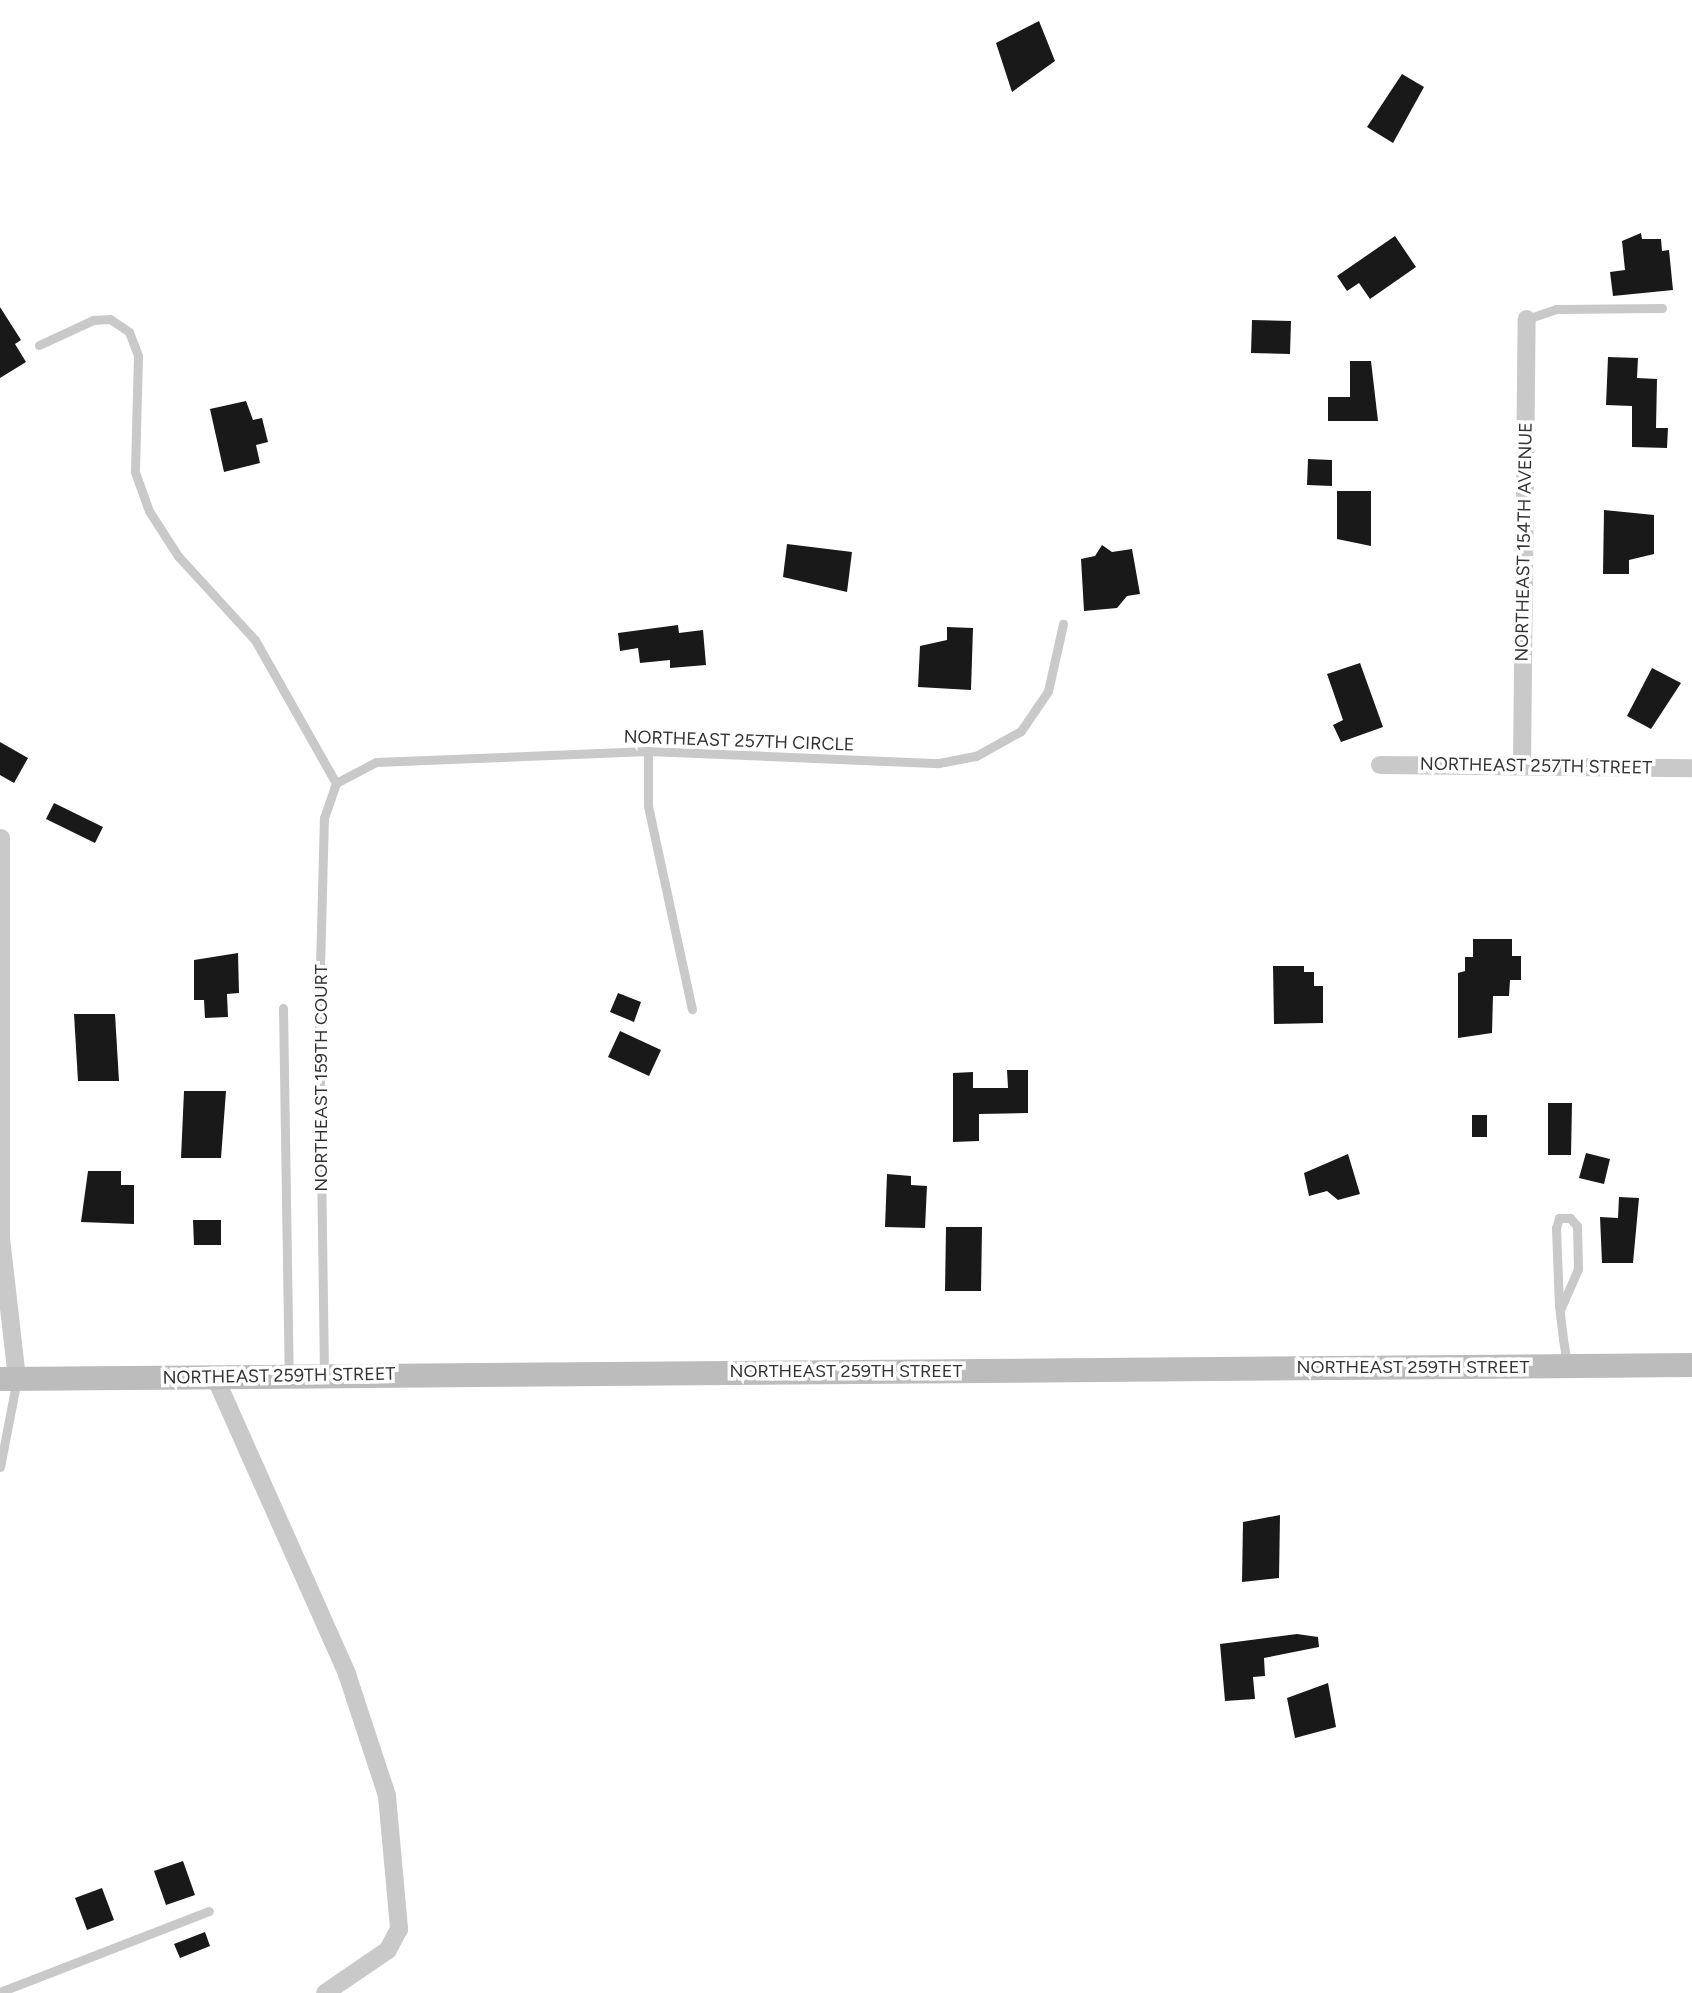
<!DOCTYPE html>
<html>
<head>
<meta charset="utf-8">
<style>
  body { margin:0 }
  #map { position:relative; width:1692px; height:1993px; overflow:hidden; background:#fff; font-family:Figtree,sans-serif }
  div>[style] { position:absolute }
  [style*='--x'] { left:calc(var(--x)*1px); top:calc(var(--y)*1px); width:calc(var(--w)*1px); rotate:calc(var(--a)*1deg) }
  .building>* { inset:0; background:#191919 }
  .lane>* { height:9px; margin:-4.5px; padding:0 4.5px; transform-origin:4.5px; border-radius:4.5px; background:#c9c9c9 }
  .street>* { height:18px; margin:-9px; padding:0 9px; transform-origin:9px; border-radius:9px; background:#c9c9c9 }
  .secondary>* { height:24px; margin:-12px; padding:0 12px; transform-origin:12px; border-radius:12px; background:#bcbcbc }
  span { translate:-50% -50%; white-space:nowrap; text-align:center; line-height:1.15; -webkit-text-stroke:7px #fff; paint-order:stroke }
  .street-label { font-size:18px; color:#323232 }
</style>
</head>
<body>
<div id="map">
  <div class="building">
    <i style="clip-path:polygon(1039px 21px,1055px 61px,1012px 92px,996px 43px)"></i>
    <i style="clip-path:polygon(1402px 74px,1424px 87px,1393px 143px,1367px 127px)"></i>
    <i style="clip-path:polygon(1641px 233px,1642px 239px,1661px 239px,1662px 251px,1669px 250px,1673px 290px,1613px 296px,1610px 272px,1625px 270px,1622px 241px)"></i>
    <i style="clip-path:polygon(1395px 236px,1416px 267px,1370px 299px,1359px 283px,1347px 291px,1337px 276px)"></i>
    <i style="clip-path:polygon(0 307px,21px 340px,15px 344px,26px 362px,0 378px)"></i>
    <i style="clip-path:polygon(1252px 320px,1291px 321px,1290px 354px,1251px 353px)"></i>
    <i style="clip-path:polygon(1608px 357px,1638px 358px,1637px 378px,1657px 379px,1656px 428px,1668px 428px,1667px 448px,1632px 447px,1632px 406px,1606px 405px)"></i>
    <i style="clip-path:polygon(1350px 361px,1371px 361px,1378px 421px,1328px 421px,1328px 397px,1350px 397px)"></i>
    <i style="clip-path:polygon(246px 401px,253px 420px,262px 418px,268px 442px,256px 445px,260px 463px,224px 472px,210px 409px)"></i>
    <i style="clip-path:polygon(1308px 459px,1332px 460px,1332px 486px,1307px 485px)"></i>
    <i style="clip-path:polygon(1337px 491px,1371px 491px,1371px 546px,1337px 539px)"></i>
    <i style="clip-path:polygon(1604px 510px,1654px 515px,1654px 554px,1629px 560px,1629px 574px,1603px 574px)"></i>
    <i style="clip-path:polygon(787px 544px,852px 552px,847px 592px,783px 577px)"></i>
    <i style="clip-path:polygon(1102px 545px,1112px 552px,1132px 549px,1140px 594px,1127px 596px,1117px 608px,1084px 611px,1081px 559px,1095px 556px)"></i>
    <i style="clip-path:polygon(678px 625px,679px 633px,703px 630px,706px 665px,670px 668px,670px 660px,640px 663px,638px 648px,620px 651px,618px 633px)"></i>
    <i style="clip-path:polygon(947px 627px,973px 628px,971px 690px,918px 687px,920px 646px,947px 640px)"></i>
    <i style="clip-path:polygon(1360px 663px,1383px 727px,1341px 742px,1333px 725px,1343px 720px,1327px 674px)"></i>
    <i style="clip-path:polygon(1652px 668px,1681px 683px,1651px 729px,1627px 716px)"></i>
    <i style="clip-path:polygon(0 742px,28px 758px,14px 783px,0 775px)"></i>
    <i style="clip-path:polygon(54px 803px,103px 827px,95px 843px,46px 819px)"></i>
    <i style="clip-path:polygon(1473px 939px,1512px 939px,1512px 956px,1521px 956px,1521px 980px,1510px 980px,1509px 996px,1493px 996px,1492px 1033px,1458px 1038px,1458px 973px,1465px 971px,1465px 957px,1473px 957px)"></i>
    <i style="clip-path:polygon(238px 953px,239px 993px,227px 994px,228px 1017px,205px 1018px,204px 1000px,194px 1000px,194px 960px)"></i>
    <i style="clip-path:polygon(1273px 966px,1304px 966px,1304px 972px,1314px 972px,1314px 986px,1323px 986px,1323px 1023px,1274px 1024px)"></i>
    <i style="clip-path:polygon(618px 993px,641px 1002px,634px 1022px,610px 1012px)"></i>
    <i style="clip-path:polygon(74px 1014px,115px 1014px,119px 1081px,78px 1081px)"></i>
    <i style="clip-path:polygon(620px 1031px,661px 1050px,649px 1076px,608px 1057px)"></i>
    <i style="clip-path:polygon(1007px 1070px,1028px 1070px,1028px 1113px,979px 1114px,979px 1141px,953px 1142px,953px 1073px,973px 1072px,973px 1088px,1008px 1088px)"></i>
    <i style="clip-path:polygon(184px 1091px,226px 1091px,221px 1158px,181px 1158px)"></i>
    <i style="clip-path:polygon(1548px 1103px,1572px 1103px,1571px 1155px,1548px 1155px)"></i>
    <i style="clip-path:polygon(1472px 1115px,1487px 1115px,1487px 1137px,1472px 1137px)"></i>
    <i style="clip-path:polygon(1586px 1153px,1610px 1159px,1604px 1184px,1579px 1178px)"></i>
    <i style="clip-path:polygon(1348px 1154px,1360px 1194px,1338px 1200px,1327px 1191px,1309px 1196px,1304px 1173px)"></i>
    <i style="clip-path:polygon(88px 1171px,121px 1171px,121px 1185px,134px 1185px,134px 1224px,81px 1222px)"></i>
    <i style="clip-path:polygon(887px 1174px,911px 1176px,911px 1185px,927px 1186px,925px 1228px,885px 1227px)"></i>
    <i style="clip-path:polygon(1619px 1197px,1639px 1198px,1633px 1263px,1602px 1263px,1600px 1217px,1618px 1218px)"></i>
    <i style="clip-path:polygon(193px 1220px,221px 1220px,221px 1245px,194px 1245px)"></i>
    <i style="clip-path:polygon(946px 1227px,982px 1227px,981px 1291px,945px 1291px)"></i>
    <i style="clip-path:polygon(1280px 1515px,1279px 1578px,1242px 1582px,1243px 1522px)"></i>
    <i style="clip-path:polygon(1297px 1634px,1318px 1637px,1319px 1647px,1264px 1658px,1265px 1676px,1253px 1677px,1255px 1699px,1225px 1701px,1220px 1644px)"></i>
    <i style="clip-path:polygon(1328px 1683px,1336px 1727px,1295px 1738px,1287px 1698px)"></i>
    <i style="clip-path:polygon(183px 1861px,195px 1895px,166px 1905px,154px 1871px)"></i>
    <i style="clip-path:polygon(102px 1888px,114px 1920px,87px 1930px,75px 1898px)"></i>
    <i style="clip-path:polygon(205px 1932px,210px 1946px,180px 1958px,174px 1944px)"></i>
  </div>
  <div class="lane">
    <i style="--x:1527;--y:319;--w:31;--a:-19"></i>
    <i style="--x:1556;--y:309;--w:106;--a:-0.5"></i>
    <i style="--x:39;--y:345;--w:60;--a:-24.8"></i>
    <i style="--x:93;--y:320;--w:17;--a:-3"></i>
    <i style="--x:110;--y:319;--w:23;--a:34"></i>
    <i style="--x:129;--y:332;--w:25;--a:69"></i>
    <i style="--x:138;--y:355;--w:117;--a:91.5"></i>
    <i style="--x:135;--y:472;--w:41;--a:70.3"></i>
    <i style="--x:149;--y:511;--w:54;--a:57.2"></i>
    <i style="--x:178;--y:556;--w:114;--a:47.5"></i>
    <i style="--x:255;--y:640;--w:164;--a:60.5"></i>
    <i style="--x:648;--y:751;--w:55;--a:90"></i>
    <i style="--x:648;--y:806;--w:208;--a:77.8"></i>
    <i style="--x:336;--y:783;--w:45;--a:-27.7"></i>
    <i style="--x:376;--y:762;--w:272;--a:-2.3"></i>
    <i style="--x:648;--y:751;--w:291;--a:2.4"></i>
    <i style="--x:939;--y:763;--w:38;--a:-11"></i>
    <i style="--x:976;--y:756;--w:51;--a:-29.1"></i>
    <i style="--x:1021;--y:731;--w:48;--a:-56"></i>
    <i style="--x:1048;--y:691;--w:69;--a:-77.4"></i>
    <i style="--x:283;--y:1008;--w:366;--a:89.1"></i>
    <i style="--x:1560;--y:1310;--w:45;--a:-66.3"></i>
    <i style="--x:1578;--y:1269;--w:43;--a:-91.3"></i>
    <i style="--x:1577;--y:1226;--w:11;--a:-131"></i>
    <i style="--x:1570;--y:1218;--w:11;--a:180"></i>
    <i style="--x:1559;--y:1218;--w:10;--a:107"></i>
    <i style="--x:1556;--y:1228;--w:78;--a:87.8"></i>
    <i style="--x:1559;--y:1306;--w:33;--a:83"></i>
    <i style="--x:1563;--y:1339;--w:25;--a:81"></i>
    <i style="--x:324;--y:1374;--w:368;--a:-90.8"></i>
    <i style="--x:319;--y:1006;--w:188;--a:-88.5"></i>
    <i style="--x:324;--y:818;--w:37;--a:-71"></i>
    <i style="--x:0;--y:1467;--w:90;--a:-79.1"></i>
    <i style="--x:0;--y:1992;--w:224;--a:-21.2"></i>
  </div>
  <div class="street">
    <i style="--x:1522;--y:764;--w:445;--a:-89.4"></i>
    <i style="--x:1380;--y:765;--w:312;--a:0.6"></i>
    <i style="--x:1;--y:838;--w:400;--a:90"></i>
    <i style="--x:1;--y:1238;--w:142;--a:83.5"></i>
    <i style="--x:215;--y:1377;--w:325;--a:66"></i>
    <i style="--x:347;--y:1674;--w:128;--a:71.8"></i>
    <i style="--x:387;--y:1796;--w:134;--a:84.8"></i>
    <i style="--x:399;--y:1929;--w:24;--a:118"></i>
    <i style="--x:388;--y:1950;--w:76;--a:145.7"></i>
  </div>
  <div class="secondary">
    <i style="--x:0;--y:1379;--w:1692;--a:-0.47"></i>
  </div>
  <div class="street-label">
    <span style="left:1524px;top:542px;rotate:-89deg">NORTHEAST 154TH AVENUE</span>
    <span style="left:739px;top:741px;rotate:2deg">NORTHEAST 257TH CIRCLE</span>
    <span style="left:1536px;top:766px;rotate:1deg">NORTHEAST 257TH STREET</span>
    <span style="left:321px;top:1078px;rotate:-90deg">NORTHEAST 159TH COURT</span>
    <span style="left:1413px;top:1367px">NORTHEAST 259TH STREET</span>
    <span style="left:846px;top:1371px">NORTHEAST 259TH STREET</span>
    <span style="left:279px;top:1376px;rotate:-1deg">NORTHEAST 259TH STREET</span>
  </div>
</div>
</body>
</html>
